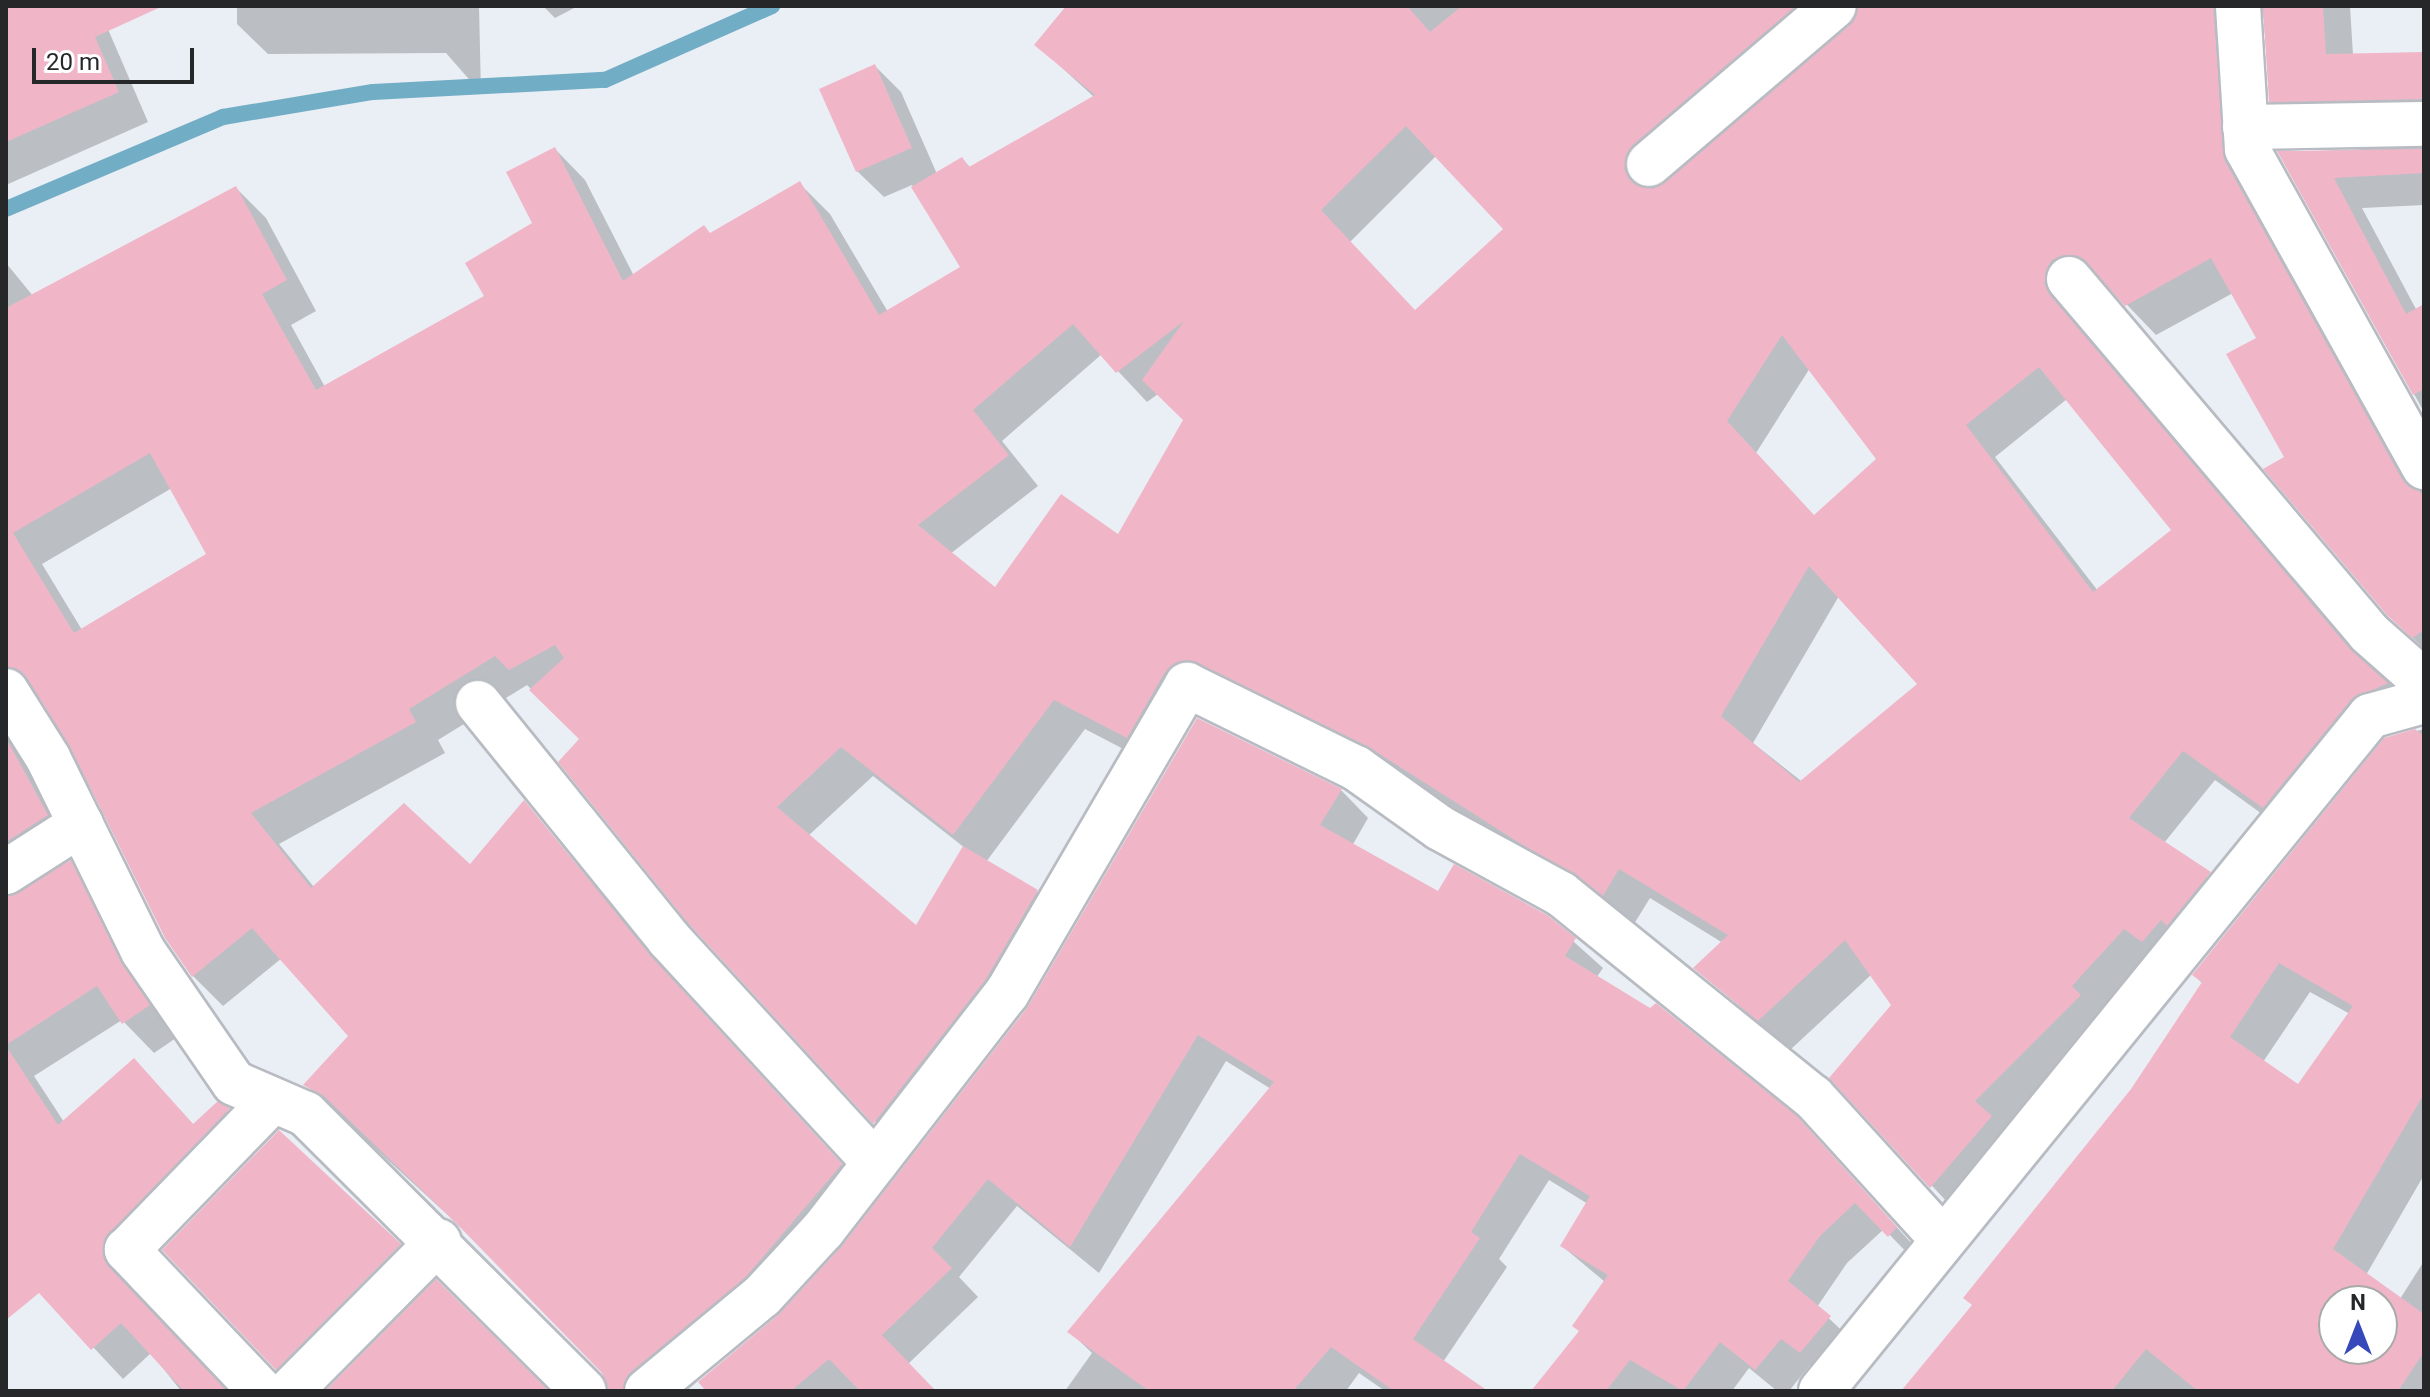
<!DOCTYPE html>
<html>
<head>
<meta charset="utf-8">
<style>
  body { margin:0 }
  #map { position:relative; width:2430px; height:1397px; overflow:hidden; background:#eaeff5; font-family:Roboto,sans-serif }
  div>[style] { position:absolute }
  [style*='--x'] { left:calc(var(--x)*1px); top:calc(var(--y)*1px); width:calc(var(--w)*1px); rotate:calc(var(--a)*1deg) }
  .shadow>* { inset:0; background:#0003 }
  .stream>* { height:16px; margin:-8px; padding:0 8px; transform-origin:8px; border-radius:8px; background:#72adc6 }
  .building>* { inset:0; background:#f0b6c8 }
  .roads { filter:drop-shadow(2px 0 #b8bcc2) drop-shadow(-2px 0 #b8bcc2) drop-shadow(0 2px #b8bcc2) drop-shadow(0 -2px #b8bcc2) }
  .minor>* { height:44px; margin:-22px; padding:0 22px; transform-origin:22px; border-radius:22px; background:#fff }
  span { translate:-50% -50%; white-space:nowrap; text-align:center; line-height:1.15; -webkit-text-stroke:6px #fff; paint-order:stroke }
  .frame { position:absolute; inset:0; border:8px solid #262729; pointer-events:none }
  .north { position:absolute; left:2318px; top:1285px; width:80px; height:80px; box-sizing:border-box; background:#fff; border:2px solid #a8a9a9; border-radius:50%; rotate:0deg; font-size:22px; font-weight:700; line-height:32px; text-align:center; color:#262729 }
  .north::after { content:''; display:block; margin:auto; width:28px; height:36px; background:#3649bb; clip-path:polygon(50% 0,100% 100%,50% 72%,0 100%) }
  .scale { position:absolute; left:32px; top:48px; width:162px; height:36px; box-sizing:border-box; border:4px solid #262729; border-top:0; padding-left:10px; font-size:24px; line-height:28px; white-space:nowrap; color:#262729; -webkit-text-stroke:6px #fff; paint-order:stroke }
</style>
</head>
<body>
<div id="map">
  <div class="shadow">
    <i style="clip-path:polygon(6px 6px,98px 6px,148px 122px,6px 185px)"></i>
    <i style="clip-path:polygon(237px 6px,479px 6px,481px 93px,446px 53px,268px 54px,237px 24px)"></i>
    <i style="clip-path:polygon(543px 6px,578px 6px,555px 18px)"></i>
    <i style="clip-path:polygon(evenodd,1069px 6px,2350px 6px,2353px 55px,2424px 54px,2424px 129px,2301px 131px,2271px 101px,2263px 13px,2246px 25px,2254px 193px,2424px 491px,2424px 649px,2388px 614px,2287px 458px,2259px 339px,2233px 293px,2156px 335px,2108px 285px,2084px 289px,2074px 315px,2247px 528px,2418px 715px,2381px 730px,2294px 837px,2215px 780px,2164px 843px,2240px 903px,1961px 1217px,1832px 1078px,1894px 1005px,1872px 974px,1790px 1050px,1696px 968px,1723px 943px,1650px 898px,1634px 924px,1400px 775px,1196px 702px,1158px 767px,1085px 729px,986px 862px,1037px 892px,1067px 922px,905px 1153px,689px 921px,582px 739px,527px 685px,438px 740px,445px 753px,279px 844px,314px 887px,470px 867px,525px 803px,681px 989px,871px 1196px,674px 1391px,609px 1391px,603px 1372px,475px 1240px,306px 1085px,350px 1036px,282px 958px,223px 1006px,193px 976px,41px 698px,24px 699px,77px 846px,22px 882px,15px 895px,70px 863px,100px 893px,179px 1036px,154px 1053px,122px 1020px,34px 1076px,64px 1122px,134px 1061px,194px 1125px,218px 1104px,259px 1140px,139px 1263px,132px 1288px,227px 1391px,181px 1391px,151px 1353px,123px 1379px,24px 1273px,6px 1278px,6px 263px,33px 296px,236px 188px,266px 218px,316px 311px,291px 325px,325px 387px,486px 296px,535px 224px,555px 149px,585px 180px,634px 276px,800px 184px,830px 214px,888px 312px,963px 268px,912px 185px,884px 197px,857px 171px,875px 66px,901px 92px,937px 174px,962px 159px,971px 168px,1094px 97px,1037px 45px,1069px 6px,1856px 16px,1852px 26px,1658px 189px,1663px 175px,1856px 16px,1069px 6px,1437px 155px,1506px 230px,1416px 312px,1350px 242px,1437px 155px,1069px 6px,1102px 354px,1147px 402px,1158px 394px,1185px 420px,1118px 537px,995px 589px,950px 554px,1038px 486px,1002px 441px,1102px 354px,1069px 6px,1810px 368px,1879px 459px,1815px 517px,1756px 453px,1810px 368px,1069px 6px,2067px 399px,2174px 531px,2098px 591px,1995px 457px,2067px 399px,1069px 6px,172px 488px,209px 555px,82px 630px,42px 564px,172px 488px,1069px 6px,1839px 596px,1920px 685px,1805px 784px,1753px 743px,1839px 596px,1069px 6px,873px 776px,965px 848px,916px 928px,808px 836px,873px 776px,1069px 6px,111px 1233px,102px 1266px,98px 1265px,105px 1239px,111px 1233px)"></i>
    <i style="clip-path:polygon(2424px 146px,2424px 205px,2362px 208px,2417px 311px,2424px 307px,2424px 412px,2280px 153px)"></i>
    <i style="clip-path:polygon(evenodd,2424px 729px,2424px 1175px,2366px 1275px,2400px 1299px,2424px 1261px,2424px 1391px,1908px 1391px,2133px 1090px,2203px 984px,2194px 975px,2386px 740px,2424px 729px,2310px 992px,2350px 1014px,2299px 1087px,2263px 1062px,2310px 992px,2424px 729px,2334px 1301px,2382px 1301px,2382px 1349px,2334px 1349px,2334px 1301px)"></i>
    <i style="clip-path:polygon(1341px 790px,1368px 818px,1352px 846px,1439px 894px,1546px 917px,1603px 968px,1596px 978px,1823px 1146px,1923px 1256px,1917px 1263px,1884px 1229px,1847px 1263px,1817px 1307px,1857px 1345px,1829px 1380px,1810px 1365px,1789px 1391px,1777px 1391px,1749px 1368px,1732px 1391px,1533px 1391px,1580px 1332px,1605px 1282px,1562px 1246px,1588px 1204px,1549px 1180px,1499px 1259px,1507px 1267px,1443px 1362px,1484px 1391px,1385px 1391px,1359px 1373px,1346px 1391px,1065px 1391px,1092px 1353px,1070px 1332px,1271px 1089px,1226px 1061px,1099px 1273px,1017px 1206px,959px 1277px,978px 1297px,908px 1364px,934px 1391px,708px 1391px)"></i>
    <i style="clip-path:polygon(400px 1245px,432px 1278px,299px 1391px,277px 1369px)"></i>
  </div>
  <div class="stream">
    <i style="--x:6;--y:209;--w:236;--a:-23"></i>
    <i style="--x:223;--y:117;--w:152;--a:-9.5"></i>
    <i style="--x:373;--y:92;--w:232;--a:-3"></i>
    <i style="--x:605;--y:80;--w:183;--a:-23.9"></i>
  </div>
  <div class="building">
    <i style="clip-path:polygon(6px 6px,163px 6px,95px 37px,119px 92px,6px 142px)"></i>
    <i style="clip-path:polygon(evenodd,1066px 6px,1407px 6px,1430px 32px,1462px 6px,1796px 6px,1632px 146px,1624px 168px,1630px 180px,1653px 189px,1850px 25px,1858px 6px,2213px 6px,2225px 161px,2402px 479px,2424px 495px,2424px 630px,2412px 638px,2387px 615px,2263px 469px,2284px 457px,2226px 354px,2256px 338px,2211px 258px,2125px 306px,2078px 256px,2052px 260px,2044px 283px,2050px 295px,2350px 649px,2388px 683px,2351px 700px,2263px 808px,2183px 751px,2129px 818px,2211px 872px,2167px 926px,2161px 920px,2142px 942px,2124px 929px,2072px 986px,2081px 995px,1975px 1101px,1992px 1116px,1930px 1188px,1829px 1078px,1891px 1005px,1845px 940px,1758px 1021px,1693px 968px,1728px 935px,1619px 869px,1603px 896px,1367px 746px,1187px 660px,1165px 672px,1127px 738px,1054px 700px,953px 835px,841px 747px,777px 807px,916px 925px,963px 846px,1038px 890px,986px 979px,873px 1124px,688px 923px,558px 762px,579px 739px,529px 690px,564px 658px,555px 645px,509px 670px,495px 656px,409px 709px,416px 722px,251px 813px,311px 888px,404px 803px,470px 864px,524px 800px,651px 956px,842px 1164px,745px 1278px,631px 1372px,622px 1391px,608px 1391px,602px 1373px,457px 1224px,324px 1096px,303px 1085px,348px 1036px,252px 928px,192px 977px,165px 938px,69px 745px,27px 678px,6px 666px,6px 308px,236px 186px,287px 280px,262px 294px,316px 390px,484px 296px,465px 263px,532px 223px,506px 172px,555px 147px,623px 281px,704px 225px,710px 233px,800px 181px,879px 315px,960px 267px,911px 187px,962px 157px,969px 167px,1095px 95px,1034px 45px,1066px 6px,1406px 126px,1503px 229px,1415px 310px,1321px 210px,1406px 126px,1066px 6px,1184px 321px,1142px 380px,1183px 420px,1118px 534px,1061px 494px,995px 587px,918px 525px,1009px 455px,973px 410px,1073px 324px,1116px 373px,1184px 321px,1066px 6px,1782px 335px,1876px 459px,1814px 515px,1727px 421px,1782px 335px,1066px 6px,2039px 367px,2171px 530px,2093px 592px,1966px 425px,2039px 367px,1066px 6px,150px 453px,206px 554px,74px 633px,13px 533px,150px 453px,1066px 6px,1809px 566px,1917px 684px,1799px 782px,1721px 716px,1809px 566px)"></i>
    <i style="clip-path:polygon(2263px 6px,2323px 6px,2326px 54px,2424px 52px,2424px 99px,2269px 102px)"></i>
    <i style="clip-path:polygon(875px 64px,912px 148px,856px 172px,819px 89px)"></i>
    <i style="clip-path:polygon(2424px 149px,2424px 173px,2334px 178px,2406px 314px,2424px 304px,2424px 389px,2413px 395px,2277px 151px)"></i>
    <i style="clip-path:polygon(1197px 718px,1342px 789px,1320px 825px,1438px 891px,1454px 864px,1547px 915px,1576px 938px,1565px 956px,1650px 1008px,1656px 1003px,1796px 1115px,1897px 1227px,1888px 1237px,1855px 1203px,1820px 1236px,1788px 1281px,1831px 1316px,1800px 1353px,1781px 1339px,1755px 1370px,1720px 1342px,1683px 1391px,1630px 1360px,1606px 1391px,1531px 1391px,1579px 1331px,1572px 1326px,1608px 1275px,1560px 1246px,1590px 1196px,1520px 1154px,1471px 1232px,1480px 1238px,1413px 1339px,1488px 1391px,1394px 1391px,1331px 1347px,1293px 1391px,1149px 1391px,1067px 1332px,1274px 1082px,1198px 1035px,1070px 1247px,988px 1179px,932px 1248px,952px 1268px,882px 1335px,936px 1391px,860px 1391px,829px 1359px,791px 1391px,706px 1391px,698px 1382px,778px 1315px,841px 1247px,1027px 1008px)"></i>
    <i style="clip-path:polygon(evenodd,2415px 729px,2424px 736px,2424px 1094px,2333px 1249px,2424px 1314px,2424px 1352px,2398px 1391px,2198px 1391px,2146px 1349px,2112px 1391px,1901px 1391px,1972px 1305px,1963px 1298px,2131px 1089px,2202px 982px,2192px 975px,2384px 738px,2415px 729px,2279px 963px,2353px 1006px,2298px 1084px,2230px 1037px,2279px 963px,2415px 729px,2334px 1301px,2382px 1301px,2382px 1349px,2334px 1349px,2334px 1301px)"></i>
    <i style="clip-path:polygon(6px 738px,48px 815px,6px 842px)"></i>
    <i style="clip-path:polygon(71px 860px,150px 1005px,122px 1024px,97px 986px,6px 1045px,6px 897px)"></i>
    <i style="clip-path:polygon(6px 1046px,58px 1125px,134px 1058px,193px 1124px,218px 1101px,230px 1108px,103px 1244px,109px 1267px,227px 1391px,184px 1391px,121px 1323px,91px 1350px,39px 1293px,6px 1320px)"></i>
    <i style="clip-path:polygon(279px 1130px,401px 1244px,276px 1370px,162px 1250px)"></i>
    <i style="clip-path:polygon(436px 1279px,549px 1391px,325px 1391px)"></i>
  </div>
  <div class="roads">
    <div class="minor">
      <i style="--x:2238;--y:6;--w:143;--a:86.4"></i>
      <i style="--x:2247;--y:149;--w:364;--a:60.9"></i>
      <i style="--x:2245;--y:127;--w:179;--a:-1"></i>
      <i style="--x:1649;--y:164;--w:243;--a:-40.5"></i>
      <i style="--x:2069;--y:279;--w:464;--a:49.7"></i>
      <i style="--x:2369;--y:633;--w:68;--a:41.4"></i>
      <i style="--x:6;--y:691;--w:79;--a:57.9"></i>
      <i style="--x:48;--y:758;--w:215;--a:63.8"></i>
      <i style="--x:143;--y:951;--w:160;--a:55.4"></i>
      <i style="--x:234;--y:1083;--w:78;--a:23.3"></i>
      <i style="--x:306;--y:1114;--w:392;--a:44.9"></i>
      <i style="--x:478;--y:703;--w:304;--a:51"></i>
      <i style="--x:669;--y:939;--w:304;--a:47.4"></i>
      <i style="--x:6;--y:872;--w:89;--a:-32.6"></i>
      <i style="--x:261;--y:1391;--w:195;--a:-133.5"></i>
      <i style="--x:127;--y:1250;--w:209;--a:-45.8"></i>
      <i style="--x:290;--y:1391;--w:211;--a:-45.2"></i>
      <i style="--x:647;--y:1391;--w:149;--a:-39.6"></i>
      <i style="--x:762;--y:1296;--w:90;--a:-47.3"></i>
      <i style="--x:823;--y:1230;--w:300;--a:-52.2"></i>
      <i style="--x:1007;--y:993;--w:357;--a:-59.7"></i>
      <i style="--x:1187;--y:685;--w:188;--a:26.2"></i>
      <i style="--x:1356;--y:768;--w:103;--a:35.5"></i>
      <i style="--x:1440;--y:828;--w:138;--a:28.6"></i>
      <i style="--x:1561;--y:894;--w:324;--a:38.9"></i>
      <i style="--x:1813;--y:1097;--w:193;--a:47.7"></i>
      <i style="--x:1821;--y:1391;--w:870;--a:-50.88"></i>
      <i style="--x:2370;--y:716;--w:56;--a:-15.5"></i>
    </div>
  </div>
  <div class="frame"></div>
  <div class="north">N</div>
  <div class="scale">20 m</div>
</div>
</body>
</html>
